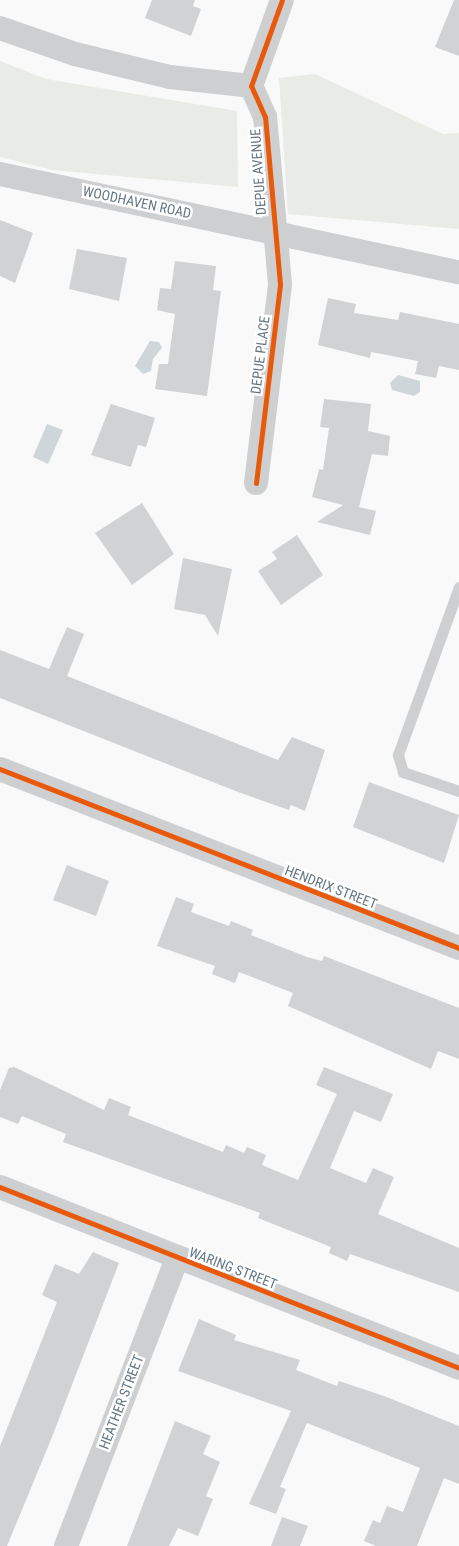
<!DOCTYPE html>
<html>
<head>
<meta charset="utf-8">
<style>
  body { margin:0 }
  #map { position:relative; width:459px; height:1546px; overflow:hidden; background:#f9f9f9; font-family:"Roboto Condensed",sans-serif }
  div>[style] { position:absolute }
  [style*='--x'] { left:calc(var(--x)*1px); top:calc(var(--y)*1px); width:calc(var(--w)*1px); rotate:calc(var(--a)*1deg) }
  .green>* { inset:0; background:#e8ebe6 }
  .water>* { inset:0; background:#ced6d9 }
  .building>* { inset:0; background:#d0d2d3 }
  .lane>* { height:11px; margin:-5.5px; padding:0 5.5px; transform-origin:5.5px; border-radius:5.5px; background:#cecfd0 }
  .street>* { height:24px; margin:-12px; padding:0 12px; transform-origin:12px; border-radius:12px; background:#cecfd0 }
  .cycleway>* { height:5px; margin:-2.5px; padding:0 2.5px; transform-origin:2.5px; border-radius:2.5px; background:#e8590c }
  span { translate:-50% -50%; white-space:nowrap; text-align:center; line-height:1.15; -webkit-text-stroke:5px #fff; paint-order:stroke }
  .street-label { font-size:14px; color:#657683 }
</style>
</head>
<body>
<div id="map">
  <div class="green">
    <i style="clip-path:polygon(0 61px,46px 79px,237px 111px,238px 187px,52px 170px,0 157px)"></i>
    <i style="clip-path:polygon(315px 74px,443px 134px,459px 133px,459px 229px,288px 214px,279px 78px)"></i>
  </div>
  <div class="water">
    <i style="clip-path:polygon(150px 341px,159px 342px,162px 348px,153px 359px,151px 371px,143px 374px,135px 366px)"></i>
    <i style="clip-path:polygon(398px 375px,420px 381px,420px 392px,414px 396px,392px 390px,390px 383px)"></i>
    <i style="clip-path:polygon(47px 424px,63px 430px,48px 464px,33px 457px)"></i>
  </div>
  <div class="building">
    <i style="clip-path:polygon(152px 0,195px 0,193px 6px,201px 9px,191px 36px,145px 18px)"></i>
    <i style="clip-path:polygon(454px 0,459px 0,459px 56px,435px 47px)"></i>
    <i style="clip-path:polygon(0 220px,33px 233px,15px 283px,0 276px)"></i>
    <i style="clip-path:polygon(77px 249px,127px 258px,119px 301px,69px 289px)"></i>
    <i style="clip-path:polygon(175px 261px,216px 266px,213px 290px,221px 291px,207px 396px,155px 389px,159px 364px,168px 364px,175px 314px,157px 310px,160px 288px,171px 289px)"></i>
    <i style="clip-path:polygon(328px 298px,356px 304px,354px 313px,398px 320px,400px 312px,459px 324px,459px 370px,439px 366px,436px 378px,415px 374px,418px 361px,371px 352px,370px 358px,318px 345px)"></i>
    <i style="clip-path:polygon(324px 399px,371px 404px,368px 431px,390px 436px,388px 456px,372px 454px,359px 507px,376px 511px,370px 535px,317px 522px,343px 505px,312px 497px,319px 469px,323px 470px,329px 428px,320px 427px)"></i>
    <i style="clip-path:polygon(111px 404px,155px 418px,146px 447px,138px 445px,131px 467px,91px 455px)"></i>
    <i style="clip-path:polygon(142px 503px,174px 554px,132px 585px,95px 533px)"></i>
    <i style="clip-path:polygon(297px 535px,323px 575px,281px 605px,258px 571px,277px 559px,272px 552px)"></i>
    <i style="clip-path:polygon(183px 558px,232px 569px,218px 636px,205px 615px,174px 609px)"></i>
    <i style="clip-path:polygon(67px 627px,84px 634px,67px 676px,278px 760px,292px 737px,325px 750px,305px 811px,291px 805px,289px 810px,238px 792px,0 698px,0 650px,49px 669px)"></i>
    <i style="clip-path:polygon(369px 782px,459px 815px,444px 863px,353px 827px)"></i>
    <i style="clip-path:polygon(67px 865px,109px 881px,96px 916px,53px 900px)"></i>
    <i style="clip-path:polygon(176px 897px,194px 904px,191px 912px,229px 926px,231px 921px,253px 930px,251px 935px,307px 957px,322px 961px,324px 956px,459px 1008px,459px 1059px,438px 1051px,431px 1069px,288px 1006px,293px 993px,239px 972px,235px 983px,212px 974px,215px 966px,157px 946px)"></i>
    <i style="clip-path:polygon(14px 1067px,104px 1110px,109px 1098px,131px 1107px,128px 1115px,223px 1152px,226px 1145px,244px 1153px,247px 1147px,266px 1155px,262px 1165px,298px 1180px,337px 1094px,316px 1085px,324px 1067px,393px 1094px,381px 1122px,354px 1111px,330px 1168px,366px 1183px,373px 1168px,394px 1177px,378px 1214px,459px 1248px,459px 1292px,350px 1254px,347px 1261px,329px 1253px,331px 1247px,258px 1218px,260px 1213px,63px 1142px,66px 1134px,22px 1116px,18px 1124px,0 1117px,0 1090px,9px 1068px)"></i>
    <i style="clip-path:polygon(93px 1252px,119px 1263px,50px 1442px,7px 1546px,0 1546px,0 1446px,57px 1302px,42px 1295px,55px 1264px,79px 1274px)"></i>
    <i style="clip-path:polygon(199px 1319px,236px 1335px,234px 1340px,300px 1360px,296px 1370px,337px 1386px,339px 1381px,384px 1396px,459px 1426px,459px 1484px,444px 1478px,417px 1546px,376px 1546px,364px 1541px,373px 1520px,380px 1523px,387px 1506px,403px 1512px,420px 1468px,307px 1423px,280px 1487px,286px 1489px,276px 1514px,249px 1504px,291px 1411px,178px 1371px)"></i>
    <i style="clip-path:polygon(175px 1421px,211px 1436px,203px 1454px,220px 1462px,206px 1496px,213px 1499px,198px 1536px,178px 1528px,169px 1546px,127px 1546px)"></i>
    <i style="clip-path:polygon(282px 1517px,308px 1526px,300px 1546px,271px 1546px)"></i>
  </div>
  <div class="lane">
    <i style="--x:459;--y:587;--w:179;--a:110"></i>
    <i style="--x:398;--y:755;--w:18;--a:74"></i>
    <i style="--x:403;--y:772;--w:59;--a:18.7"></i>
  </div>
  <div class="street">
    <i style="--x:0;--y:28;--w:79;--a:19.1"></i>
    <i style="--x:75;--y:54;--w:98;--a:13.6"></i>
    <i style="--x:170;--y:77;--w:81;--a:6.3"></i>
    <i style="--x:0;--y:174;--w:469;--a:12.1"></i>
    <i style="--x:256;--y:483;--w:200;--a:-83.1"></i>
    <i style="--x:280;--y:284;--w:168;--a:-95.1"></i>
    <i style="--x:265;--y:117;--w:34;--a:-114"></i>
    <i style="--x:251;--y:86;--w:91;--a:-70.2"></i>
    <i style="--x:0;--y:769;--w:493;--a:21.3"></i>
    <i style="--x:0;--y:1187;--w:493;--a:21.5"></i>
    <i style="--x:66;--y:1546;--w:309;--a:-68.9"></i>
  </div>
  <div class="cycleway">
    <i style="--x:256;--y:483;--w:200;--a:-83.1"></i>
    <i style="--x:280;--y:284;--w:168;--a:-95.1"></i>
    <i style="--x:265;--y:117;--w:34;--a:-114"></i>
    <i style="--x:251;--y:86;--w:91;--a:-70.2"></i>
    <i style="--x:0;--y:769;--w:493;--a:21.3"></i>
    <i style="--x:0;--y:1187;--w:493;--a:21.5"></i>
  </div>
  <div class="street-label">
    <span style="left:258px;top:172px;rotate:-94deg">DEPUE AVENUE</span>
    <span style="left:137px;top:202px;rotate:12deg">WOODHAVEN ROAD</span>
    <span style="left:260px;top:355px;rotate:-83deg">DEPUE PLACE</span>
    <span style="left:331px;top:887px;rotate:21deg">HENDRIX STREET</span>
    <span style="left:233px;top:1268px;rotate:21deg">WARING STREET</span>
    <span style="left:121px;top:1402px;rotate:-69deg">HEATHER STREET</span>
  </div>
</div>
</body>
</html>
